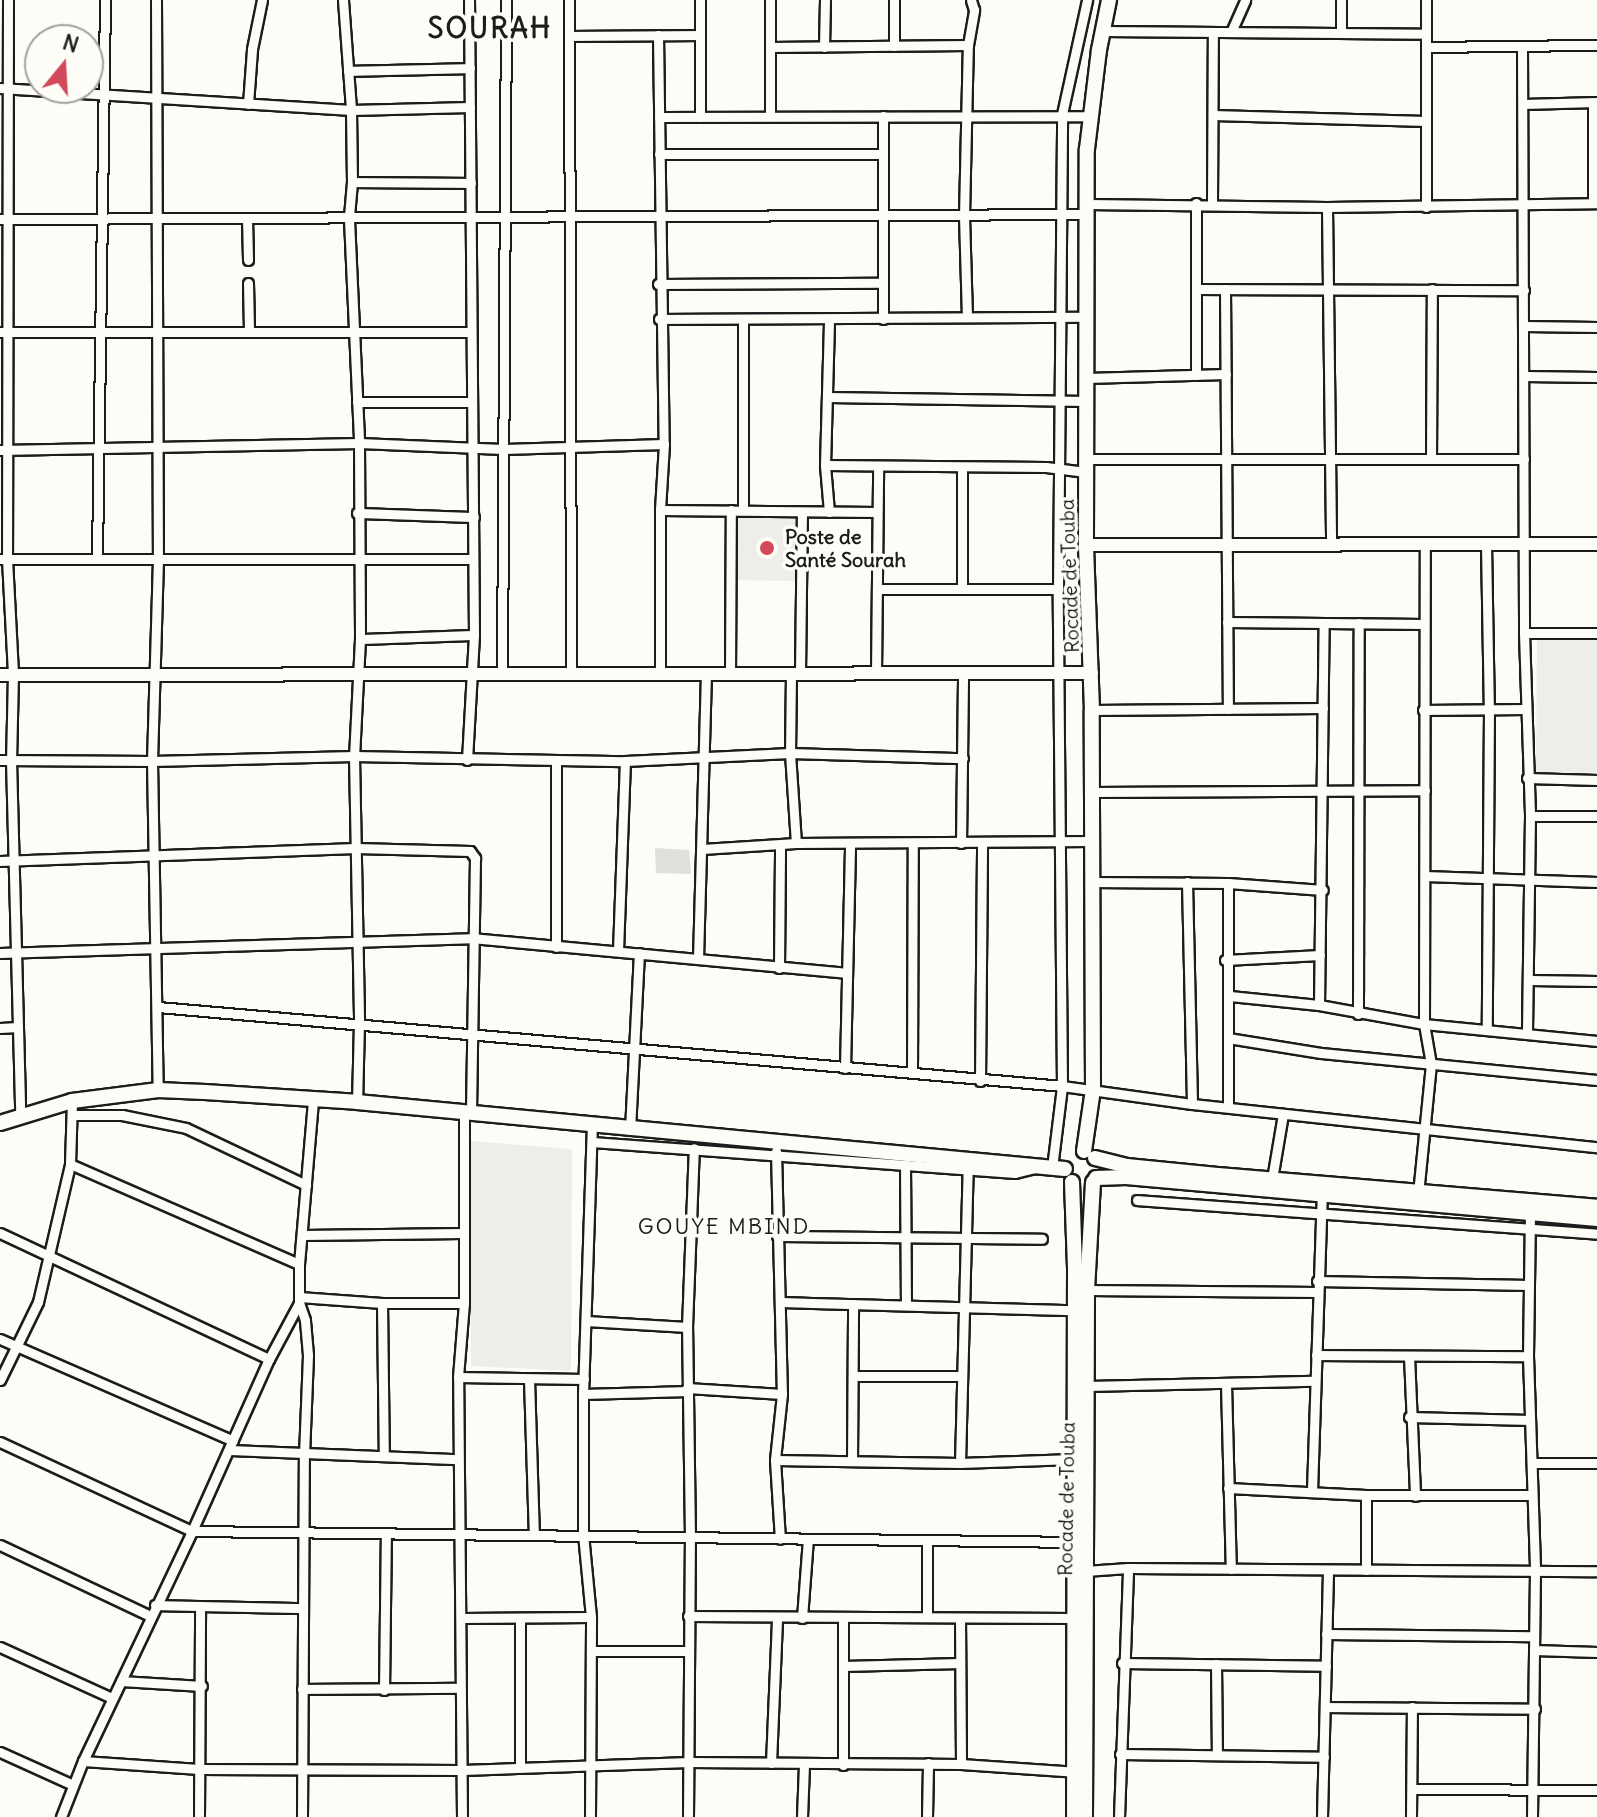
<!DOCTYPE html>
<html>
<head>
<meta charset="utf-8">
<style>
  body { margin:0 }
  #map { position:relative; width:1597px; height:1817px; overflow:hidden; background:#fdfcf7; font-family:Delius,sans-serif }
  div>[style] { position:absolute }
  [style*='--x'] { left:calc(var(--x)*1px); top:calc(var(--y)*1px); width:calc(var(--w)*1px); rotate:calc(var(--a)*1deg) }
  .built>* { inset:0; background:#eeede9 }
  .green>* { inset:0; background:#e0dfdb }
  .roads { filter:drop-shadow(2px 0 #1c1c1c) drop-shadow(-2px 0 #1c1c1c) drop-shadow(0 2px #1c1c1c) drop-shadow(0 -2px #1c1c1c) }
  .street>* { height:9px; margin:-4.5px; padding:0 4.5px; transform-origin:4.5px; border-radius:4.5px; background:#fdfcf7 }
  .secondary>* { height:12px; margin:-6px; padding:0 6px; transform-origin:6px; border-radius:6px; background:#fdfcf7 }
  .primary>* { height:14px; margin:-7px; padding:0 7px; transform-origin:7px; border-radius:7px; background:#fdfcf7 }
  .dots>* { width:22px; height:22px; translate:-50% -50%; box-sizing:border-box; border:4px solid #fdfcf7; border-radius:50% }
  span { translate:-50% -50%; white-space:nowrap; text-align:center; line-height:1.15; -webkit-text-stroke:7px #fdfcf7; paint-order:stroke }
  .poi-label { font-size:20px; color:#1c1c1c; font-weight:700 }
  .left { translate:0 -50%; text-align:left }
  .street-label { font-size:20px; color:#1c1c1c }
  .neighbourhood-label { font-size:22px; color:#1c1c1c; letter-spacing:2px }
  .district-label { font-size:28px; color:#1c1c1c; font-weight:700; letter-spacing:2px }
  .north { position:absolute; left:24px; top:24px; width:80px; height:80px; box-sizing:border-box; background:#fdfcf7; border:2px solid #a3a29f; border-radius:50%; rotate:18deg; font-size:22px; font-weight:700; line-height:32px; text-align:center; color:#1c1c1c }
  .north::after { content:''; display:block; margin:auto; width:28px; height:36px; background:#d1495b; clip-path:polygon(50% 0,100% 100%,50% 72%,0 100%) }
</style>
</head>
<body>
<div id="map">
  <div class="built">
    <i style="clip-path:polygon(735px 515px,799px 516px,799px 581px,735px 580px)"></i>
    <i style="clip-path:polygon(1537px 639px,1597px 640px,1597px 773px,1536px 772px)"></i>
    <i style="clip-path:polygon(471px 1141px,572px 1149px,571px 1371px,471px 1366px)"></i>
  </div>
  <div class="green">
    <i style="clip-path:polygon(655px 848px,689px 850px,691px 874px,656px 873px)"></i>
  </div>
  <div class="roads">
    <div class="street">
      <i style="--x:8;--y:0;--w:559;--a:90.1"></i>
      <i style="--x:7;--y:559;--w:115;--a:87"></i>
      <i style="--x:13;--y:674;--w:86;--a:91.3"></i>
      <i style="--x:11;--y:760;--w:355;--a:88.5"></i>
      <i style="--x:156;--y:0;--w:559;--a:89.8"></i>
      <i style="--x:158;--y:559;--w:202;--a:91.7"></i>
      <i style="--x:152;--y:761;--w:329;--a:89"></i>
      <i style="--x:343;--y:0;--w:110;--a:85.8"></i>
      <i style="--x:351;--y:110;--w:72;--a:89.2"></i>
      <i style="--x:352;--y:182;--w:37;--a:95"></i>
      <i style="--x:349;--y:219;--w:224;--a:87.4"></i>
      <i style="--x:359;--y:443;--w:196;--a:89.7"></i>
      <i style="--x:360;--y:639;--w:117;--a:92.9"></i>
      <i style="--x:354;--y:756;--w:266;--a:88.9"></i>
      <i style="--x:359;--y:1022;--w:80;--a:91.4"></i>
      <i style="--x:569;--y:0;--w:674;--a:89.83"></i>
      <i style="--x:700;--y:0;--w:117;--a:90"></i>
      <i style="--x:1341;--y:0;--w:33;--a:90"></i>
      <i style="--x:1102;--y:31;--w:324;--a:0.5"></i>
      <i style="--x:1231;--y:32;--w:35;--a:-66"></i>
      <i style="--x:658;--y:35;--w:409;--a:89.2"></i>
      <i style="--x:664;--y:444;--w:66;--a:93.5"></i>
      <i style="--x:660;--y:510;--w:164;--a:90"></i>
      <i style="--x:570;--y:36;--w:130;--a:-0.4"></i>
      <i style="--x:894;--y:46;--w:46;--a:-90"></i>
      <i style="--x:770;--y:47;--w:198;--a:-0.6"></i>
      <i style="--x:824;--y:47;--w:47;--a:-88.8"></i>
      <i style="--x:1426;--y:47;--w:171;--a:-0.7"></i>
      <i style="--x:1522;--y:47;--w:586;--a:89.8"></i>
      <i style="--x:1524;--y:633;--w:183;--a:88.1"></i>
      <i style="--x:1530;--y:816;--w:218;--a:90.8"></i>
      <i style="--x:348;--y:71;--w:122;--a:-1.4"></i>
      <i style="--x:0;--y:88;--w:352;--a:3.6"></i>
      <i style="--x:351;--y:110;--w:119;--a:-1.4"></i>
      <i style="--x:248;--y:104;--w:55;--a:-85.8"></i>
      <i style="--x:252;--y:49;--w:50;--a:-78.5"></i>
      <i style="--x:1523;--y:104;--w:74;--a:-1.5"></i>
      <i style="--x:1213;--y:115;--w:213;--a:1.6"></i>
      <i style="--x:770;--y:116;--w:116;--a:-90"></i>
      <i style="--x:883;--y:116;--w:203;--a:90"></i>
      <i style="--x:659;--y:117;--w:432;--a:-0.1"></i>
      <i style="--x:659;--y:154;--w:224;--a:0"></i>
      <i style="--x:352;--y:182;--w:119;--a:0.5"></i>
      <i style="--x:1196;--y:203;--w:172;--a:90"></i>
      <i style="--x:1212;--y:203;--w:171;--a:-89.7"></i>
      <i style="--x:1593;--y:203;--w:100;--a:-90"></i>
      <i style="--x:1087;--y:204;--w:240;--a:0.7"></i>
      <i style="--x:1327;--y:207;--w:270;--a:-0.8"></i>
      <i style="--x:1327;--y:207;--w:338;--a:89.3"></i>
      <i style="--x:1426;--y:207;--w:207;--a:-90"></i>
      <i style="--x:247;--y:218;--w:42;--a:88.6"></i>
      <i style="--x:0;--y:219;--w:1087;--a:-0.26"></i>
      <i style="--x:248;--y:283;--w:47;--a:88.8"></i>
      <i style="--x:658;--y:284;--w:224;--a:-0.3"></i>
      <i style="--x:1196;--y:289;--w:328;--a:0.2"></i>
      <i style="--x:1225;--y:289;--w:420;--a:89.6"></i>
      <i style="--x:967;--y:317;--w:101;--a:-91.7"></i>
      <i style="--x:964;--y:216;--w:171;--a:-88.7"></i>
      <i style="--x:968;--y:45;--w:36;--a:-80"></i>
      <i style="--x:974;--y:10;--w:10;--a:-107"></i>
      <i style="--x:659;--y:319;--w:427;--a:-0.3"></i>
      <i style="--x:1524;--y:326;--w:73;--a:0.8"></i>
      <i style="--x:0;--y:332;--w:469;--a:0"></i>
      <i style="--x:1524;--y:376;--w:73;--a:0.8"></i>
      <i style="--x:1086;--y:378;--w:140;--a:-1.6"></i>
      <i style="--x:828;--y:397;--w:258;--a:0.9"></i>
      <i style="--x:357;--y:402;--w:114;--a:0"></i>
      <i style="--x:0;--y:450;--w:359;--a:-1.1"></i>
      <i style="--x:359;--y:443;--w:144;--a:2.4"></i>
      <i style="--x:503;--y:449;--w:161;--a:-1.8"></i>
      <i style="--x:1431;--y:458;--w:169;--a:-89.7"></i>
      <i style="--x:1086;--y:459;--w:438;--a:0"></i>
      <i style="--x:825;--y:465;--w:221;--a:0.5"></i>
      <i style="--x:1046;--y:467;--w:40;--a:7.1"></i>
      <i style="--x:962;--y:468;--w:120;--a:90"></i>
      <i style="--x:660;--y:510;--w:217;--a:0.5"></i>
      <i style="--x:743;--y:510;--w:190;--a:-90"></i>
      <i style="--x:829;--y:512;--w:47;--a:-94.9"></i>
      <i style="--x:825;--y:465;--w:146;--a:-88.4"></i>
      <i style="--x:357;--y:513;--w:117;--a:2"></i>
      <i style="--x:1486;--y:544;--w:165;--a:89"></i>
      <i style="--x:1489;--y:709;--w:319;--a:90.4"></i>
      <i style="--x:97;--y:558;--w:558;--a:-89.18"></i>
      <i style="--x:0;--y:559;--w:472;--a:0"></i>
      <i style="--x:877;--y:589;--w:181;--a:0"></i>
      <i style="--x:1227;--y:622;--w:197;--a:0.6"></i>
      <i style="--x:1524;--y:633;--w:73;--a:0"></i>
      <i style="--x:360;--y:639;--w:114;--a:-2"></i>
      <i style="--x:791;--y:673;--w:80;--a:90.7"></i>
      <i style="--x:790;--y:753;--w:90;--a:86.2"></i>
      <i style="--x:800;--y:673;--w:160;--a:-89.3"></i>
      <i style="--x:876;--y:673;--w:206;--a:-89.4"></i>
      <i style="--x:502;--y:674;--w:674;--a:-89.66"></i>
      <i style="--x:730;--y:674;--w:164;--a:-89.7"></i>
      <i style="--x:1092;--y:710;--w:231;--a:-0.5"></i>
      <i style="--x:1423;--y:710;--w:103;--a:-0.6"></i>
      <i style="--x:0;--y:760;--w:152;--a:0.4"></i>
      <i style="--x:152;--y:761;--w:202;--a:-1.4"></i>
      <i style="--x:354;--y:756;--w:271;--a:1.1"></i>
      <i style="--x:625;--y:761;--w:165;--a:-2.8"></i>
      <i style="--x:790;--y:753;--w:173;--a:1.7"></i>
      <i style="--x:467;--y:760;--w:125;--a:-86.8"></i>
      <i style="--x:474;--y:635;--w:635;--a:-90.45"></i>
      <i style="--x:556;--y:760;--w:187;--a:90"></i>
      <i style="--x:1527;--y:778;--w:70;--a:1.6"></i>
      <i style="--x:1092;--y:792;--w:333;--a:-0.3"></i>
      <i style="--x:1530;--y:816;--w:67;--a:0"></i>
      <i style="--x:961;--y:843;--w:170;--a:-89.3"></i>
      <i style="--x:702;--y:849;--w:94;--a:-3.7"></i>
      <i style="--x:796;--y:843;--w:295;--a:-0.4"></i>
      <i style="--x:0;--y:861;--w:356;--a:-2.1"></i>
      <i style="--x:356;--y:848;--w:114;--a:1.5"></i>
      <i style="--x:470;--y:851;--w:9;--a:54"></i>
      <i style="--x:475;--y:858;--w:255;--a:90.9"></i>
      <i style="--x:1425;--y:876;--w:172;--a:2"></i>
      <i style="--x:1091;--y:882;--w:137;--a:0.4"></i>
      <i style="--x:1228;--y:883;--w:95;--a:4.2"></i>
      <i style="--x:1187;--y:882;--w:222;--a:88.7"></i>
      <i style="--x:1228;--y:883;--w:224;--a:90"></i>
      <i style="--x:618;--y:951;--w:190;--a:-87.9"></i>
      <i style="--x:0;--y:953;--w:471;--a:-1.8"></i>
      <i style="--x:471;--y:938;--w:376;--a:5.3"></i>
      <i style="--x:698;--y:959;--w:286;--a:-88.4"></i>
      <i style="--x:1225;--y:960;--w:95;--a:-3"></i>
      <i style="--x:779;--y:968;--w:123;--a:-89.5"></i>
      <i style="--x:1530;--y:980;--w:67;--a:0.9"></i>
      <i style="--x:1230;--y:996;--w:89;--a:5.8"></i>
      <i style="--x:1319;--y:1005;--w:107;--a:10.3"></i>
      <i style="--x:1424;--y:1024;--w:174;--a:5.6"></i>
      <i style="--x:1319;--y:1005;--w:382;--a:-89.3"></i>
      <i style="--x:158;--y:1007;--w:907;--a:4.99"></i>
      <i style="--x:1062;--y:1086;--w:131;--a:7.9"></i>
      <i style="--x:1192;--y:1104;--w:407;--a:6.1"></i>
      <i style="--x:1358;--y:1014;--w:391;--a:-89.9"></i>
      <i style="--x:0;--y:1028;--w:18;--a:-3"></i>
      <i style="--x:1228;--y:1038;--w:94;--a:9.2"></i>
      <i style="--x:1321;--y:1053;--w:277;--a:5.6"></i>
      <i style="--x:845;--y:1068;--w:225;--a:-88.7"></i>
      <i style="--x:912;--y:1073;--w:230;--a:-89.8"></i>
      <i style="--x:980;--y:1081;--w:238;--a:-89.5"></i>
      <i style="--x:75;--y:1115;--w:47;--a:0"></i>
      <i style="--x:122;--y:1115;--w:65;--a:11.5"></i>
      <i style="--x:186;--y:1128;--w:133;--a:25.4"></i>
      <i style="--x:630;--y:1130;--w:177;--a:-87.1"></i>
      <i style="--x:592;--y:1142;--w:424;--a:4.2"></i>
      <i style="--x:1015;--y:1173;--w:21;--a:-14"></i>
      <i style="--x:776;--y:1151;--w:243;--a:88.6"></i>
      <i style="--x:782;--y:1394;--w:66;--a:96.1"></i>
      <i style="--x:775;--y:1460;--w:79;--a:86.4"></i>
      <i style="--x:70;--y:1164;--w:250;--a:23.6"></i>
      <i style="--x:905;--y:1165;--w:139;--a:89.6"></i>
      <i style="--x:1052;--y:1168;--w:83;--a:-83"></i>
      <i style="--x:1062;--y:1086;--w:497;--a:-90.5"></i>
      <i style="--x:1058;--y:589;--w:475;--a:-89.5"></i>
      <i style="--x:1062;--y:114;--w:117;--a:-77.6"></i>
      <i style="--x:1272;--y:1179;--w:66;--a:-80.4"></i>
      <i style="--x:1418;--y:1194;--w:131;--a:-84.3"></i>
      <i style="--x:1431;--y:1064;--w:41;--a:-99.9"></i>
      <i style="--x:1424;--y:1024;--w:480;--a:-89.9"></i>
      <i style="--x:1137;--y:1200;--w:461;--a:4.2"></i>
      <i style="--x:1530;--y:1213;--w:143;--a:90.8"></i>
      <i style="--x:1528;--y:1356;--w:215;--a:88.1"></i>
      <i style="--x:1535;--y:1571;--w:246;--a:90.7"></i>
      <i style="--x:0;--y:1233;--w:297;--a:25.1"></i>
      <i style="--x:303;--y:1235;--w:159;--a:-0.7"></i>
      <i style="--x:777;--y:1236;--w:265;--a:0.6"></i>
      <i style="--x:1317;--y:1281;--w:212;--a:1.1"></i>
      <i style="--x:1087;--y:1290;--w:231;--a:0.5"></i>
      <i style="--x:299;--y:1297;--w:83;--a:4.1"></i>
      <i style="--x:382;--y:1303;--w:82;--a:0"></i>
      <i style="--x:781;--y:1302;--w:292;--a:1.6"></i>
      <i style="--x:382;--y:1303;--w:153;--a:89.3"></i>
      <i style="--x:586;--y:1321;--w:101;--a:3.4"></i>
      <i style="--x:0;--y:1339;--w:254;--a:23.6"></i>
      <i style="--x:1316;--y:1355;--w:212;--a:0.3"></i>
      <i style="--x:1409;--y:1356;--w:140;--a:87.5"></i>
      <i style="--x:853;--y:1376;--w:107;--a:0"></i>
      <i style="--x:458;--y:1377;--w:126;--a:0.9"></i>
      <i style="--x:529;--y:1379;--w:156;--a:88.2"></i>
      <i style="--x:0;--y:1380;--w:87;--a:-64"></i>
      <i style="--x:38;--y:1302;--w:142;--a:-76.9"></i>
      <i style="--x:70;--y:1164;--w:63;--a:-88.2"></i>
      <i style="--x:1226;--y:1384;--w:185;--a:88.5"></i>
      <i style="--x:1087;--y:1386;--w:227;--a:-1.3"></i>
      <i style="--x:687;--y:1388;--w:95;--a:3.6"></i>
      <i style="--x:583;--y:1394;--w:105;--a:-1.6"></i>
      <i style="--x:1409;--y:1417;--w:121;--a:1.4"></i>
      <i style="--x:0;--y:1442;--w:212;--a:24.9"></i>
      <i style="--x:192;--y:1531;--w:885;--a:0.71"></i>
      <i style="--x:230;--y:1450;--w:228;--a:2.3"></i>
      <i style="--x:775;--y:1460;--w:185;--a:0.9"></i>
      <i style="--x:960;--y:1463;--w:113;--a:-2"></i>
      <i style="--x:852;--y:1461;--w:157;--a:-89.6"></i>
      <i style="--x:960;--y:1463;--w:297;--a:-88.5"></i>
      <i style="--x:1532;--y:1463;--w:65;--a:0"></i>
      <i style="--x:1228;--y:1488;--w:138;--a:2.9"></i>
      <i style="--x:1366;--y:1495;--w:166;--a:0"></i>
      <i style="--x:1312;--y:1491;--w:296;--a:-88.1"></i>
      <i style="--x:927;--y:1540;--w:77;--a:90"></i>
      <i style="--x:0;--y:1545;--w:166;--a:25.3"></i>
      <i style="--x:1366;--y:1570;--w:75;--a:-90"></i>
      <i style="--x:1085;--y:1571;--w:43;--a:-4"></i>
      <i style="--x:1128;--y:1568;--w:469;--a:0.4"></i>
      <i style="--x:155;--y:1605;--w:148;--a:1.2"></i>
      <i style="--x:688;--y:1616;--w:385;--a:0.3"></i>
      <i style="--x:462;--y:1618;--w:129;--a:-0.4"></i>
      <i style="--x:802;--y:1618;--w:79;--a:-85.7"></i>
      <i style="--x:960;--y:1618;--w:146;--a:89.6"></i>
      <i style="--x:1326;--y:1634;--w:207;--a:0.6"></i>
      <i style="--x:0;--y:1647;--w:123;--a:24.5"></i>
      <i style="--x:1534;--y:1650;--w:63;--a:1.8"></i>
      <i style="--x:591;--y:1651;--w:97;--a:0"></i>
      <i style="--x:1122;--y:1663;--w:204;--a:0.8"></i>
      <i style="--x:1216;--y:1664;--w:90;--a:89.4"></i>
      <i style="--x:843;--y:1666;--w:117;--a:-1.5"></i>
      <i style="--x:121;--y:1681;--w:81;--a:3.5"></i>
      <i style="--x:302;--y:1689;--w:158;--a:-0.4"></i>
      <i style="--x:384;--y:1690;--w:157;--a:-89.3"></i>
      <i style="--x:1326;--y:1707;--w:209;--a:0.5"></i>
      <i style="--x:0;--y:1752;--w:80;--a:24.3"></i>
      <i style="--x:1120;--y:1754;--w:204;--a:0.8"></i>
      <i style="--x:83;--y:1761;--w:116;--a:3.9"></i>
      <i style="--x:199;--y:1769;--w:263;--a:0.2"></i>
      <i style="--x:462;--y:1770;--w:227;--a:-2"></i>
      <i style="--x:689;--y:1762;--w:272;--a:0.4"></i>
      <i style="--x:961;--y:1764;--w:117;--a:3.9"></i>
      <i style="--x:771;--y:1763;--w:144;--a:-87.6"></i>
      <i style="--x:843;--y:1765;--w:147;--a:-90"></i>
      <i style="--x:520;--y:1766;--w:148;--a:-90"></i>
      <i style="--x:1412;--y:1789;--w:185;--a:0.3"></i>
      <i style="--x:61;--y:1817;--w:60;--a:-68.6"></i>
      <i style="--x:83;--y:1761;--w:255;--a:-64.6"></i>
      <i style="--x:192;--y:1531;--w:188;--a:-65.9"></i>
      <i style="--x:269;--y:1359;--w:64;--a:-61.8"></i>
      <i style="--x:199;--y:1817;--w:211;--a:-89.7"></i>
      <i style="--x:302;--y:1817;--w:362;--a:-89.7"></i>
      <i style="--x:304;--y:1455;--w:100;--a:-87.7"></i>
      <i style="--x:308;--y:1355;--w:35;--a:-95"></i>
      <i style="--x:305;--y:1320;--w:18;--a:-109"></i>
      <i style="--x:299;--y:1303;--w:39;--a:-90"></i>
      <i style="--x:299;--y:1264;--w:164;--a:-85.1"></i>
      <i style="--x:462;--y:1817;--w:440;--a:-90.5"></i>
      <i style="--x:458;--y:1377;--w:74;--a:-85.4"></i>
      <i style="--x:464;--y:1303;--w:190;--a:-90"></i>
      <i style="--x:590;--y:1817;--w:200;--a:-89.7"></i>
      <i style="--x:591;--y:1617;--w:83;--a:-95.5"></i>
      <i style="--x:583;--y:1534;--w:140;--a:-90"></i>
      <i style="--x:583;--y:1394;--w:268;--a:-88.1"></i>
      <i style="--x:688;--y:1817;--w:280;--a:-89.6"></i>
      <i style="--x:690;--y:1537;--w:210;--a:-90.8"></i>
      <i style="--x:687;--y:1327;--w:179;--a:-87.8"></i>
      <i style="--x:802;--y:1817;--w:53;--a:-87.8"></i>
      <i style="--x:927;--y:1817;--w:54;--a:-88.9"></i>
      <i style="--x:1119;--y:1817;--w:249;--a:-87.9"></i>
      <i style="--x:1322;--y:1817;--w:247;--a:-88.6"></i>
      <i style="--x:1411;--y:1817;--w:110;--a:-89.5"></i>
    </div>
    <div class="secondary">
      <i style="--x:1086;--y:545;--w:511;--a:-0.11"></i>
      <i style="--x:0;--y:675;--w:1092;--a:-0.1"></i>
    </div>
    <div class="primary">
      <i style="--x:0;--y:1123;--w:75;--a:-17"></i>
      <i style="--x:72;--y:1101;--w:87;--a:-7.3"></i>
      <i style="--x:158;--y:1090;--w:46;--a:2.5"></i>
      <i style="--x:204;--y:1092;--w:153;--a:3.7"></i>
      <i style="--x:357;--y:1102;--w:711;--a:5.41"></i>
      <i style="--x:1084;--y:1151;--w:63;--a:-81.7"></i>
      <i style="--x:1093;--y:1089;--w:379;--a:-90.2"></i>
      <i style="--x:1092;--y:710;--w:165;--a:-92.1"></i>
      <i style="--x:1086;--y:545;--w:396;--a:-89.9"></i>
      <i style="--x:1087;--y:149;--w:100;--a:-83.1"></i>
      <i style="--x:1099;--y:50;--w:51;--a:-78.7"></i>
      <i style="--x:1095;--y:1158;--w:33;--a:14"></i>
      <i style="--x:1127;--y:1166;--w:91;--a:5.6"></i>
      <i style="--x:1218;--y:1175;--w:380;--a:4.8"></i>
      <i style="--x:1096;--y:1178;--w:30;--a:-2"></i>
      <i style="--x:1126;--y:1177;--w:473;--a:5.1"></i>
      <i style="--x:1072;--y:1182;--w:86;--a:88"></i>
      <i style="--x:1075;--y:1268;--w:549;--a:90.1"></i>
      <i style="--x:1085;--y:1817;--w:527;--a:-89.78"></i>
      <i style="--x:1087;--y:1290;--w:108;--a:-86.8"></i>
    </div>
  </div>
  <div class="dots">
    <i style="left:767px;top:548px;background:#d1495b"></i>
  </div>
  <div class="poi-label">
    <span class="left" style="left:785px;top:548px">Poste de<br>Santé Sourah</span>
  </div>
  <div class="street-label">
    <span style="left:1069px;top:576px;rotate:-92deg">Rocade de Touba</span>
    <span style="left:1066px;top:1499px;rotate:-89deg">Rocade de Touba</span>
  </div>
  <div class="neighbourhood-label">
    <span style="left:724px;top:1227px">GOUYE MBIND</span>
  </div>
  <div class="district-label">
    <span style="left:490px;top:28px">SOURAH</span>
  </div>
  <div class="north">N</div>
</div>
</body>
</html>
